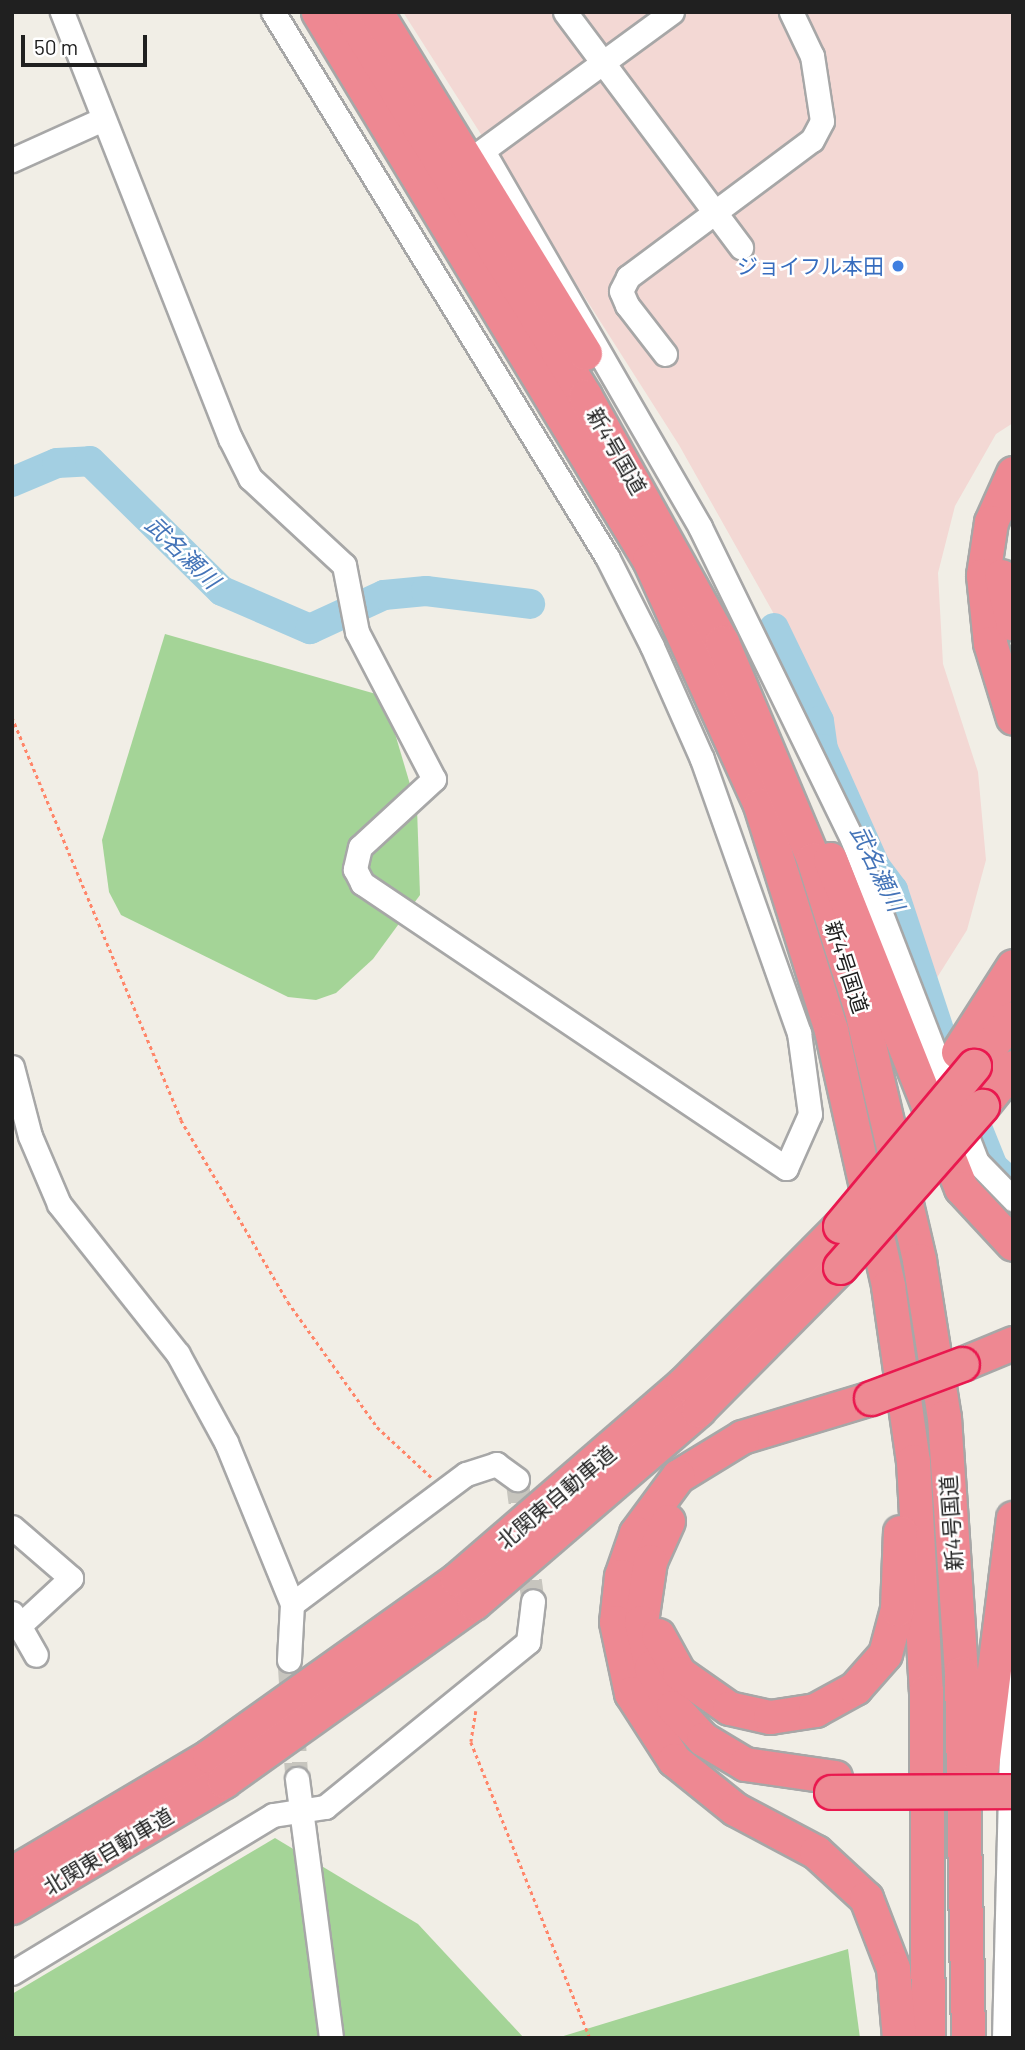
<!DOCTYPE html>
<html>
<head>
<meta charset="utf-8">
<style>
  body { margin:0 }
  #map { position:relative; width:1025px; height:2050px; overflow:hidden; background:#f1eee6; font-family:Barlow,"Noto Sans JP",sans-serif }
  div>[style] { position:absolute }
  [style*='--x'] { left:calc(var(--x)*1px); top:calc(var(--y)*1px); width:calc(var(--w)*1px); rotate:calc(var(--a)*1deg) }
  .commercial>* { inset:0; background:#f3d8d4 }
  .forest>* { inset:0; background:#a4d497 }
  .river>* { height:30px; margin:-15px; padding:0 15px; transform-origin:15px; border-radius:15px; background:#a3cfe2 }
  .minor-tunnel>* { height:23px; margin-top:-11.5px; transform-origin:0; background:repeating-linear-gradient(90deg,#c7c5be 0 23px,transparent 0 34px) }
  .path>* { height:2.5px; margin-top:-1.25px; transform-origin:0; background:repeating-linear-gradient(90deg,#ff8569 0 3.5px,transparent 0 7px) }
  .roads { filter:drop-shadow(2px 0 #a7a7a7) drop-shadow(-2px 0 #a7a7a7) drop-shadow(0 2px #a7a7a7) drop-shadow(0 -2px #a7a7a7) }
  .minor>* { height:23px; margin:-11.5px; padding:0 11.5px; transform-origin:11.5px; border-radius:11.5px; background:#fff }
  .highway>* { height:33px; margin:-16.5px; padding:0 16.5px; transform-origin:16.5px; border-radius:16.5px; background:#ee8892 }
  .bridges { filter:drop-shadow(2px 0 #e9194f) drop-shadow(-2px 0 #e9194f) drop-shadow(0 2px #e9194f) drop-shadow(0 -2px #e9194f) }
  .highway-bridge>* { height:33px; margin:-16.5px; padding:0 16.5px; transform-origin:16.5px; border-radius:16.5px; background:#ee8892 }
  .dots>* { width:19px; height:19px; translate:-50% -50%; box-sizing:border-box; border:4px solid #fff; border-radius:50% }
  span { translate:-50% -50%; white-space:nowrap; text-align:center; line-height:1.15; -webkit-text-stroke:5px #fff; paint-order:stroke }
  .shop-label { font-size:21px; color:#366cbe }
  .right { translate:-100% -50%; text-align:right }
  .street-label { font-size:21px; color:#202020 }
  .water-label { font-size:23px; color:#4474b8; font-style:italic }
  .frame { position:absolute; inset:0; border:14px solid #202020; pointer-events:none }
  .scale { position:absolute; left:21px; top:35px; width:126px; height:32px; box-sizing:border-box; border:4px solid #202020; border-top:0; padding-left:9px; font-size:21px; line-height:24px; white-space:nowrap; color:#202020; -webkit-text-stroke:5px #fff; paint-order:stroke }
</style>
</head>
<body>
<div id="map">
  <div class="commercial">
    <i style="clip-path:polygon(403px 12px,1013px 12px,1013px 423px,996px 434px,955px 506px,938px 573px,943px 664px,978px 772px,986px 860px,967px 930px,933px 984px,896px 885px,779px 623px,679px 445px)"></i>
  </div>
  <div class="forest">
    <i style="clip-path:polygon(165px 634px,376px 694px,386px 703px,417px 808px,420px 895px,373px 959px,336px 993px,316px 1000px,288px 997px,121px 915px,109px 892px,102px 840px)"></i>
    <i style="clip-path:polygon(275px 1838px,418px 1924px,524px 2038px,12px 2038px,12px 1994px)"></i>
    <i style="clip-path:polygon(848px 1949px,860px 2038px,557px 2038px)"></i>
  </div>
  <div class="river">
    <i style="--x:12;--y:482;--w:49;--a:-22.9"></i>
    <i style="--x:57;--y:463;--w:33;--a:-3"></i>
    <i style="--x:90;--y:461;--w:185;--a:44.6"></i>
    <i style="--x:222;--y:591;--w:96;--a:23.4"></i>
    <i style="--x:310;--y:629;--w:81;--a:-24.7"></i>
    <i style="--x:384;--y:595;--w:42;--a:-5.4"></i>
    <i style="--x:426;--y:591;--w:105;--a:7.1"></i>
    <i style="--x:774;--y:628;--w:103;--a:64.2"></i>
    <i style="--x:819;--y:721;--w:28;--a:82"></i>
    <i style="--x:823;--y:749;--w:128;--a:66"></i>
    <i style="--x:875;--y:866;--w:30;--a:53"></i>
    <i style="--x:893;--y:890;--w:163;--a:71.8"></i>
    <i style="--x:944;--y:1045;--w:131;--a:68.1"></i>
    <i style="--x:993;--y:1167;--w:27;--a:42"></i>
  </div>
  <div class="minor-tunnel">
    <i style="--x:517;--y:1479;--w:123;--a:82.5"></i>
    <i style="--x:289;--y:1660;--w:119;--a:86.2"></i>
  </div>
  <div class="path">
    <i style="--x:12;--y:717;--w:437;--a:67.2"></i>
    <i style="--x:181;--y:1120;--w:211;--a:59.5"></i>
    <i style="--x:288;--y:1302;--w:153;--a:54.5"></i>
    <i style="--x:377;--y:1427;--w:74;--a:42.8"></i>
    <i style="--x:476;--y:1711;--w:31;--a:99"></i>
    <i style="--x:471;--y:1742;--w:319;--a:68.1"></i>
  </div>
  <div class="roads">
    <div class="minor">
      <i style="--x:62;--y:12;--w:458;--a:68.5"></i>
      <i style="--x:230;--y:438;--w:45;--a:63.4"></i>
      <i style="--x:250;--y:478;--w:128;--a:42.8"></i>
      <i style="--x:344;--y:565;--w:68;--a:79"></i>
      <i style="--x:357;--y:632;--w:166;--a:62.4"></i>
      <i style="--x:434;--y:779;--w:100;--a:137.4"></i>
      <i style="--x:360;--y:847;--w:23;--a:103"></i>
      <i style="--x:355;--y:869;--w:16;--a:63"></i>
      <i style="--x:362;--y:883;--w:511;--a:33.91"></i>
      <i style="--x:786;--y:1168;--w:59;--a:-66"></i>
      <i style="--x:810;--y:1114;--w:82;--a:-97.7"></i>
      <i style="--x:799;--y:1033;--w:291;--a:-109.5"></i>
      <i style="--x:702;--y:759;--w:124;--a:-113.9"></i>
      <i style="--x:652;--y:646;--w:100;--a:-116.8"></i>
      <i style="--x:607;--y:557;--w:639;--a:-121.5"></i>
      <i style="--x:565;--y:12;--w:294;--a:53.2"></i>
      <i style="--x:483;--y:151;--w:434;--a:60"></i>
      <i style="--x:700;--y:527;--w:349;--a:64"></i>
      <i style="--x:853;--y:841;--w:344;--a:68.9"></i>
      <i style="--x:977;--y:1162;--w:52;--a:45.8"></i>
      <i style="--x:471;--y:159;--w:249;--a:-36.2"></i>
      <i style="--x:12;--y:160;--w:98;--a:-24.2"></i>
      <i style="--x:665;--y:354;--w:62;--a:-127.8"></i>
      <i style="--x:627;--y:305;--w:15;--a:-113"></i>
      <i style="--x:621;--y:291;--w:16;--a:-63"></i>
      <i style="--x:628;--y:277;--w:229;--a:-36.7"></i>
      <i style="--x:812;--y:140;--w:21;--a:-62"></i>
      <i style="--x:822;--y:121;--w:66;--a:-98.7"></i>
      <i style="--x:812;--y:56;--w:49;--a:-115.5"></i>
      <i style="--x:12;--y:1067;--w:71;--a:75.4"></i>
      <i style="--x:30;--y:1136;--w:74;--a:66.9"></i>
      <i style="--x:59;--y:1204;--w:191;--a:51.6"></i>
      <i style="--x:178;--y:1354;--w:100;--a:61.4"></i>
      <i style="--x:226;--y:1442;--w:175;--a:67.8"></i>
      <i style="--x:292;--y:1604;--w:56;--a:93.1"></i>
      <i style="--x:12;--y:1527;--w:78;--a:40.8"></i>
      <i style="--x:71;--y:1578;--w:71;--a:137.3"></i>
      <i style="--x:292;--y:1604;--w:217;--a:-36.8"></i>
      <i style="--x:466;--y:1474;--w:32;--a:-18"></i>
      <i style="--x:496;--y:1464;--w:26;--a:36"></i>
      <i style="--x:12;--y:1613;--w:48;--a:60.3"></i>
      <i style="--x:297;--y:1779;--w:261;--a:82.5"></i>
      <i style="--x:12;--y:1973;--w:305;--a:-31.2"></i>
      <i style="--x:273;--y:1815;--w:53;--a:-8.7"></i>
      <i style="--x:325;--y:1807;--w:262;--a:-39.1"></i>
      <i style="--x:528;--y:1642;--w:41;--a:-83"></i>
      <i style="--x:1004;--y:2038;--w:360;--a:-88.6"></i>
    </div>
    <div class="highway">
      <i style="--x:318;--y:12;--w:640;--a:58.87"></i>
      <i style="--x:649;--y:560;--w:269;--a:65.6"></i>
      <i style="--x:760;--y:805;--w:236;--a:72.5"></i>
      <i style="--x:831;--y:1030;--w:262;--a:77.4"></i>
      <i style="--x:888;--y:1286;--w:177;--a:81.9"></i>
      <i style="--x:913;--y:1461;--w:230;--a:86.8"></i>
      <i style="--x:926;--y:1691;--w:347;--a:89.7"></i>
      <i style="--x:348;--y:12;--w:451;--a:58.3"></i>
      <i style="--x:585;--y:396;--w:282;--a:60.9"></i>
      <i style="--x:722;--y:642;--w:235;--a:67.2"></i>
      <i style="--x:813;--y:859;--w:158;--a:72.4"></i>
      <i style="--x:861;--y:1010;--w:257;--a:76.9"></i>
      <i style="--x:919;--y:1260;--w:159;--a:81"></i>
      <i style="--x:944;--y:1417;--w:257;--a:86.2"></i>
      <i style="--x:961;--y:1673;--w:365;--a:88.9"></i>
      <i style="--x:376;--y:12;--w:400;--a:58.5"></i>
      <i style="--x:1013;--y:473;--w:54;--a:114.2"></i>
      <i style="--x:991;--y:522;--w:54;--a:98.6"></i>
      <i style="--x:983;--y:575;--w:68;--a:84.1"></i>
      <i style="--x:990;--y:643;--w:78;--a:73"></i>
      <i style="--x:1001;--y:576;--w:49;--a:76"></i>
      <i style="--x:830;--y:859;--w:354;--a:68.3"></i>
      <i style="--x:961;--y:1188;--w:76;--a:47.1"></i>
      <i style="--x:958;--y:1052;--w:102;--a:-57.4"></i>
      <i style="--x:974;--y:1066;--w:62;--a:-50.9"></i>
      <i style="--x:982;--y:1106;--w:50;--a:-51.5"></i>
      <i style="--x:962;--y:1364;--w:55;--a:-22.4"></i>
      <i style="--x:871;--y:1398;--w:135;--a:163.2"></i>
      <i style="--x:742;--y:1437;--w:75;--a:148.6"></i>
      <i style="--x:678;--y:1476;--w:71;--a:126.4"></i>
      <i style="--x:636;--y:1533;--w:46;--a:109.2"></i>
      <i style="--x:621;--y:1576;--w:46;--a:96.2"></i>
      <i style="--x:616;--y:1622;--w:73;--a:78.1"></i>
      <i style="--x:631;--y:1693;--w:80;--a:57.3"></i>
      <i style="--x:674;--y:1760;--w:78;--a:38.8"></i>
      <i style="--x:735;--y:1809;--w:92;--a:28"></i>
      <i style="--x:816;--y:1852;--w:68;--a:42.6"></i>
      <i style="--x:866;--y:1898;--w:75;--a:68.9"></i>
      <i style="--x:893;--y:1968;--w:70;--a:85.1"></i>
      <i style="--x:668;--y:1521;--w:44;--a:114.2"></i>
      <i style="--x:650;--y:1561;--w:62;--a:98.4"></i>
      <i style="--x:641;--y:1622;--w:46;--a:77.5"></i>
      <i style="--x:651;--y:1667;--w:46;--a:61.2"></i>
      <i style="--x:673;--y:1707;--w:44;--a:46.8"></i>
      <i style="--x:703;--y:1739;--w:49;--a:30.8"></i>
      <i style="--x:745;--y:1764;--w:91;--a:8.2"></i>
      <i style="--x:658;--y:1635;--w:43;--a:61.1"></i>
      <i style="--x:679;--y:1673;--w:61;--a:35"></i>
      <i style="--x:729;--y:1708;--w:42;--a:12.4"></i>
      <i style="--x:770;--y:1717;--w:46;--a:-8.8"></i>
      <i style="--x:815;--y:1710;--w:46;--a:-28.8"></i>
      <i style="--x:855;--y:1688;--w:45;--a:-48.6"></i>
      <i style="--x:885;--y:1654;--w:47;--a:-75.1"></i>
      <i style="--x:897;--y:1609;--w:77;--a:-87.8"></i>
      <i style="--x:982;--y:1766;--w:250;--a:-82.9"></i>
      <i style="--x:12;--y:1873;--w:229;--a:-30.7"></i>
      <i style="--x:209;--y:1756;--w:305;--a:-35.5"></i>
      <i style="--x:457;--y:1579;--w:298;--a:-40.8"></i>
      <i style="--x:683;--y:1384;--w:223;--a:-45.2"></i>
      <i style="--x:12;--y:1907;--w:247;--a:-30.7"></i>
      <i style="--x:224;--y:1781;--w:307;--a:-35.5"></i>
      <i style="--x:474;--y:1603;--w:296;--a:-40.7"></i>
      <i style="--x:698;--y:1410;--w:202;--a:-45.2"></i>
    </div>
  </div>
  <div class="bridges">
    <div class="highway-bridge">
      <i style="--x:840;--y:1226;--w:209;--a:-50.1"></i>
      <i style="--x:840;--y:1267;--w:215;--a:-48.6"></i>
      <i style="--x:871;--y:1398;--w:97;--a:-20.5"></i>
      <i style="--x:831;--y:1792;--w:182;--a:-0.3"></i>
    </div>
  </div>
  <div class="dots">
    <i style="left:898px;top:266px;background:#3f7fe0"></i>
  </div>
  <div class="shop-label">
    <span class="right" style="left:884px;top:266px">ジョイフル本田</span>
  </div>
  <div class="street-label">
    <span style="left:617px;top:451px;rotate:60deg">新4号国道</span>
    <span style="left:847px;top:967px;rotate:72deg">新4号国道</span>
    <span style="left:556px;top:1497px;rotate:-40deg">北関東自動車道</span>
    <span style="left:951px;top:1523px;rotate:-94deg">新4号国道</span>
    <span style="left:108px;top:1851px;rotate:-31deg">北関東自動車道</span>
  </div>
  <div class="water-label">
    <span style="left:183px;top:552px;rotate:44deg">武名瀬川</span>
    <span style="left:878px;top:868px;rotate:64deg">武名瀬川</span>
  </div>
  <div class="frame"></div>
  <div class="scale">50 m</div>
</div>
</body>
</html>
